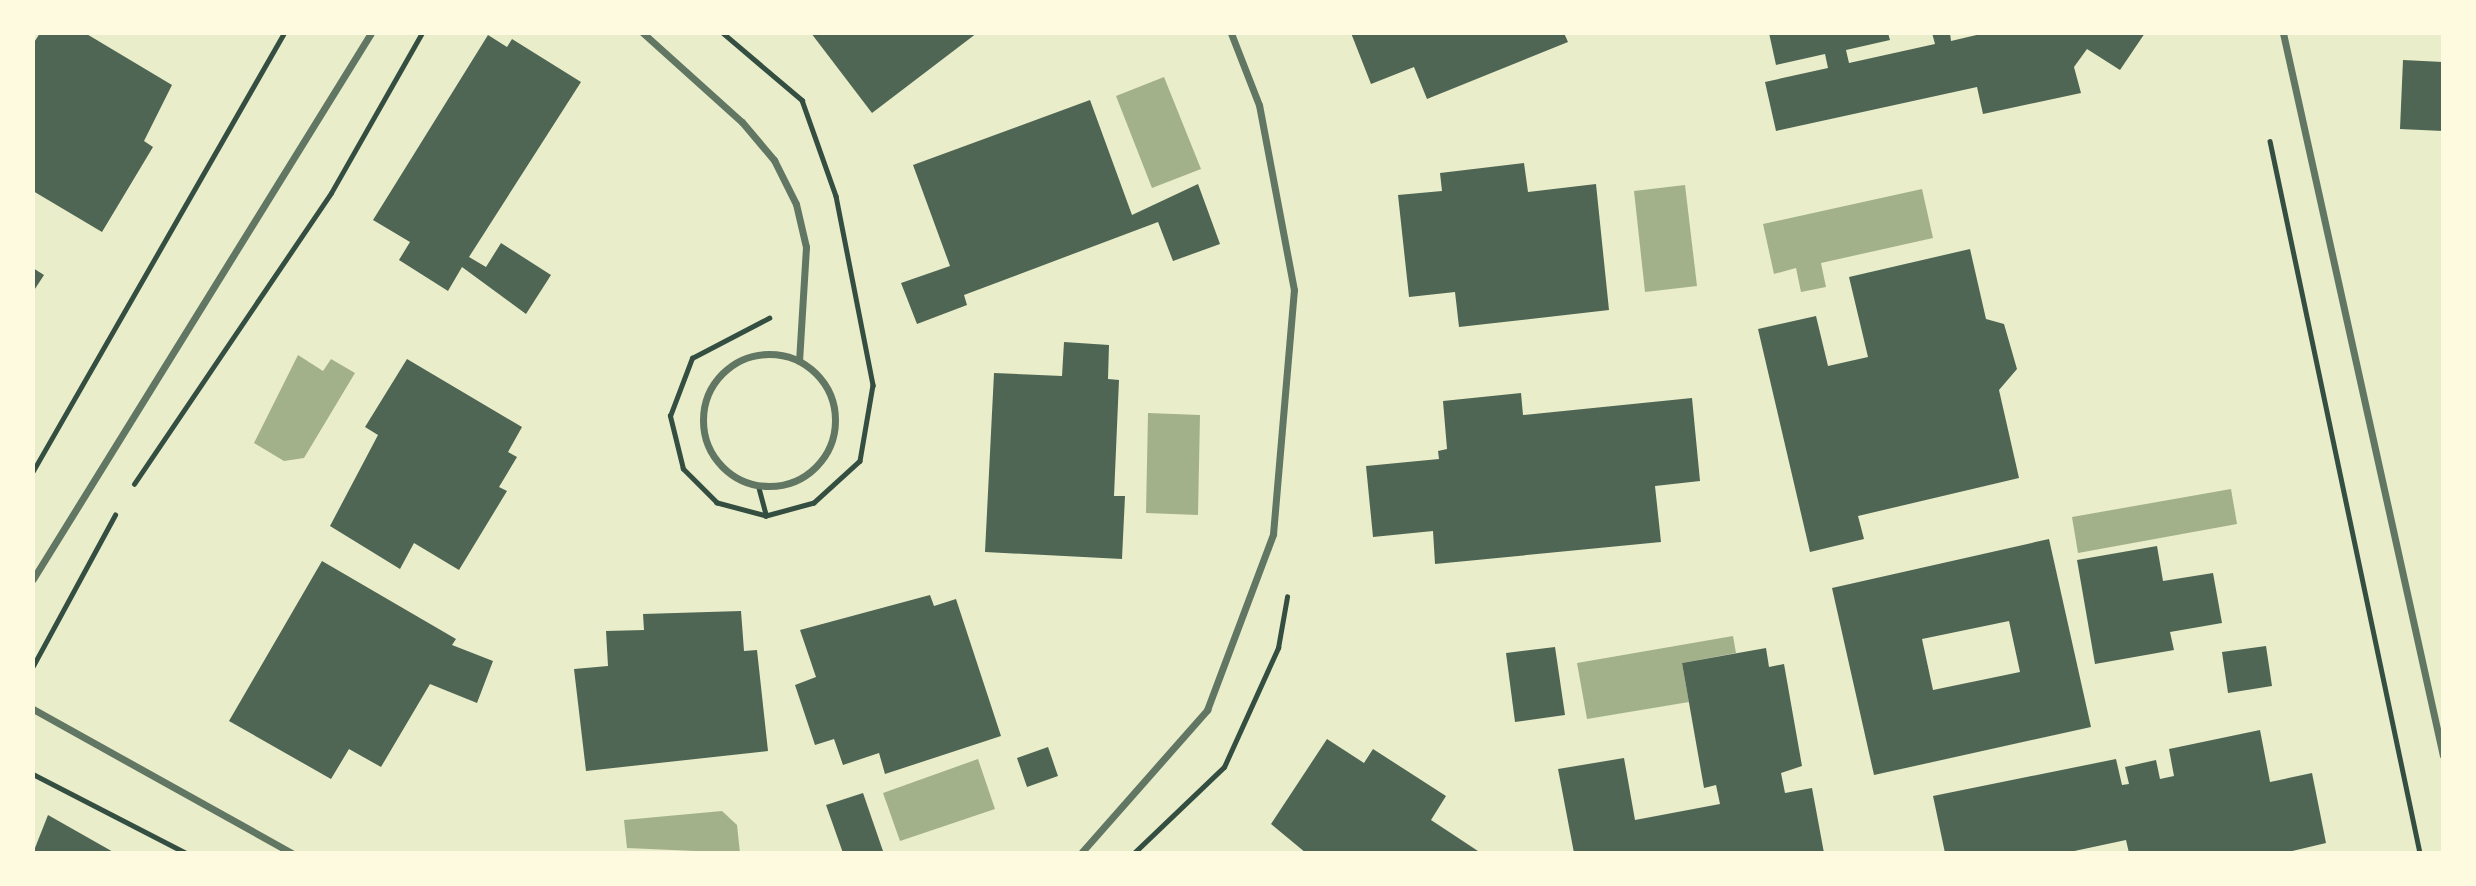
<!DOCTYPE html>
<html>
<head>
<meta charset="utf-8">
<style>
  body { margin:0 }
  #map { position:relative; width:2476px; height:886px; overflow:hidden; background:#e9edc9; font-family:Figtree,sans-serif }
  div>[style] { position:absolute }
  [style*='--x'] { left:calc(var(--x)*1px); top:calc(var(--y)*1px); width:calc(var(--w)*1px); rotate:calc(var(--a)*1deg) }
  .water>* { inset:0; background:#a3b18a }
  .building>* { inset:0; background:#4f6655 }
  .path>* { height:4.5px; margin:-2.25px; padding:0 2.25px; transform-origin:2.25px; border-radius:2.25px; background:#344e41 }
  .minor>* { height:7px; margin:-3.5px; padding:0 3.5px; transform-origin:3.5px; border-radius:3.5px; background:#617663 }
  .minor>.ring { margin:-3.5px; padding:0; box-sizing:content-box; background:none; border:7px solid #617663; border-radius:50% }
  span { translate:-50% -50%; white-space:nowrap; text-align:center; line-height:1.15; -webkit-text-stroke:5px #fefae0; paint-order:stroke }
  .frame { position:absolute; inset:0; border:35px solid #fefae0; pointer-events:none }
</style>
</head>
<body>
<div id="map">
  <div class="water">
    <i style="clip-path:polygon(1164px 77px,1201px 169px,1152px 188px,1116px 96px)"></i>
    <i style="clip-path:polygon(1685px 185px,1697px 286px,1645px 292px,1634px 191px)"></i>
    <i style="clip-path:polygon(1922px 189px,1933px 238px,1821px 263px,1826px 287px,1801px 292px,1796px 268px,1774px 274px,1763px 224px)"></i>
    <i style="clip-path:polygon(298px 355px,323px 371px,331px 359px,355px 373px,304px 458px,284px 461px,254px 443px)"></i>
    <i style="clip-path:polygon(1148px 413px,1200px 415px,1198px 515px,1146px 513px)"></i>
    <i style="clip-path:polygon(2231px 489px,2237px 524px,2078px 553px,2072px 517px)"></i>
    <i style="clip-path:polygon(1733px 636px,1736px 653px,1682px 663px,1689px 702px,1587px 719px,1577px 663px)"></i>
    <i style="clip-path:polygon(978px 759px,995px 809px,900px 841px,883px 793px)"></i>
    <i style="clip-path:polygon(722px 811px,737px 825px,740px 853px,627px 848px,624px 820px)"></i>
  </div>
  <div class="building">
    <i style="clip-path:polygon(40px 33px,85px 33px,172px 85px,144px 141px,153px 147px,102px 232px,33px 191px,33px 44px)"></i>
    <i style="clip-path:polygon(811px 33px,977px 33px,872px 113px)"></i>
    <i style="clip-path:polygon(1351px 33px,1564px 33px,1568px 42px,1427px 99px,1414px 67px,1371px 84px)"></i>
    <i style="clip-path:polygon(1769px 33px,1888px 33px,1890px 40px,1846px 50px,1849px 63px,1935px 44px,1932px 33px,1950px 33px,1951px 41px,1985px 33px,2145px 33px,2120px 70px,2087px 49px,2074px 67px,2081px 93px,1983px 114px,1977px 87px,1776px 131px,1765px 82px,1828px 68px,1825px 54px,1776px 65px)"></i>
    <i style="clip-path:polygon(488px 35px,507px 47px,512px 39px,581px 82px,469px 257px,486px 267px,501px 243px,551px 275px,526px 314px,462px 267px,448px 291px,399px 260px,410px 242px,373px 220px)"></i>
    <i style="clip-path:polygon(2403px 60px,2443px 62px,2443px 131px,2400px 129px)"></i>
    <i style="clip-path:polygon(1090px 100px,1132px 215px,1198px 184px,1220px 244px,1173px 261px,1158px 222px,964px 295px,967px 305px,917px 324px,901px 283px,950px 266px,913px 165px)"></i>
    <i style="clip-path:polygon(1524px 163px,1528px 192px,1596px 184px,1609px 310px,1459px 327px,1455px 292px,1409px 297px,1398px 195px,1442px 191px,1440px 173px)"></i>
    <i style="clip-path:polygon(1970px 249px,1986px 319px,2004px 324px,2017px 369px,1999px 390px,2019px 478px,1858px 516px,1864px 539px,1810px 552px,1758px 329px,1816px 316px,1828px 366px,1868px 357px,1849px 277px)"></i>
    <i style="clip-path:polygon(33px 268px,44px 275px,33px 292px)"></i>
    <i style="clip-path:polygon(1064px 342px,1109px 345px,1108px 379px,1119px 380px,1114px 496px,1125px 496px,1122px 559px,985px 552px,994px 373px,1062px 376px)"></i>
    <i style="clip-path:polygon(407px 359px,522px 427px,508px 452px,517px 457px,499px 487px,507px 491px,459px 570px,414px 543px,400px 569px,330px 526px,378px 435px,365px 427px)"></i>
    <i style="clip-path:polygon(1521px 393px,1523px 415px,1692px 398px,1700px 481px,1655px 486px,1661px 542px,1435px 564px,1433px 531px,1373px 537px,1366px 466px,1439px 459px,1438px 451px,1447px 449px,1443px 401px)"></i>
    <i style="clip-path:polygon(evenodd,2049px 539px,2091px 727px,1874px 775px,1832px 588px,2049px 539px,2009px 621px,2020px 672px,1933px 690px,1922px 639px,2009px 621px)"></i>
    <i style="clip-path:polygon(2157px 546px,2163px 581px,2213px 573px,2222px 623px,2170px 632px,2174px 650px,2095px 664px,2077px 560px)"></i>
    <i style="clip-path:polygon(322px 561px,456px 639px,452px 645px,493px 661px,477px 703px,430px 684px,381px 767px,349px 749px,331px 779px,229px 721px)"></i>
    <i style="clip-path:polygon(930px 595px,934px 606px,956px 599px,1001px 736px,885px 774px,879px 753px,843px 765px,834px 739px,815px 745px,795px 685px,816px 677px,800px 630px)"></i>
    <i style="clip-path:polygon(741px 611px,744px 651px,757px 650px,768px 751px,586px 771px,574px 669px,608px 666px,606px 631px,644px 630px,643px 614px)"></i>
    <i style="clip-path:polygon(2266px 646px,2272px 686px,2228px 693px,2222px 652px)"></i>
    <i style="clip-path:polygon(1555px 647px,1565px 715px,1515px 722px,1506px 653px)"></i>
    <i style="clip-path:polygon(1766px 648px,1769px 667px,1784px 664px,1802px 766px,1781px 773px,1785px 793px,1812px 788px,1824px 853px,1574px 853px,1558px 769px,1624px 758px,1635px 820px,1720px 804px,1716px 785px,1704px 788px,1682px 663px)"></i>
    <i style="clip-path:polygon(2260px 730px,2270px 782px,2312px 773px,2326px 843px,2284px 853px,2129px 853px,2126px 840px,2065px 853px,1945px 853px,1933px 796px,2116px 759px,2122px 785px,2129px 784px,2125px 767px,2156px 760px,2160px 779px,2174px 776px,2169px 749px)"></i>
    <i style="clip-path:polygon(1327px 739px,1364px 763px,1373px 749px,1446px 796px,1431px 820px,1481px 853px,1306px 853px,1271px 824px)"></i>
    <i style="clip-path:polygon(1048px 747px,1058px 776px,1027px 787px,1017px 758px)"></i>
    <i style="clip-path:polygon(863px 793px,883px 851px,843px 853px,826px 805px)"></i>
    <i style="clip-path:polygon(48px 815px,115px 853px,33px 853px)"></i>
  </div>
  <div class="path">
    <i style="--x:723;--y:33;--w:104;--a:40.3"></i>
    <i style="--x:802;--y:100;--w:102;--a:70.5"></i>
    <i style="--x:836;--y:196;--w:193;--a:78.9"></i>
    <i style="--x:873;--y:385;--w:77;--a:99.7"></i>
    <i style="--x:860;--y:461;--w:62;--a:137.6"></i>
    <i style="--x:814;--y:503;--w:50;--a:164.8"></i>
    <i style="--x:766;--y:516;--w:30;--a:-105"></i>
    <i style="--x:2270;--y:141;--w:728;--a:78.1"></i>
    <i style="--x:33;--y:471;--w:505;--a:-60.18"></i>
    <i style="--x:134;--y:484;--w:351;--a:-55.9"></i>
    <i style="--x:331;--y:193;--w:184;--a:-60.4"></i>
    <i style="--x:766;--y:516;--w:51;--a:-165.1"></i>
    <i style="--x:717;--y:503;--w:48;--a:-135"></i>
    <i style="--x:683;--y:469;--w:55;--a:-103.8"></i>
    <i style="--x:670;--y:416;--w:62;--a:-69.2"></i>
    <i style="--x:692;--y:358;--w:87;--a:-27.5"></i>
    <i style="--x:33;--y:666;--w:172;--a:-61.5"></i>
    <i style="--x:33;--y:774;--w:172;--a:27.3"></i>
    <i style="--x:1134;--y:853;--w:124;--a:-43.7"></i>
    <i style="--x:1224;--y:767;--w:131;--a:-65.6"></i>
    <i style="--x:1278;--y:648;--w:52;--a:-80"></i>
  </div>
  <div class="minor">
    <i style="--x:643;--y:33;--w:133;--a:42"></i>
    <i style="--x:742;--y:122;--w:50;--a:49.9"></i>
    <i style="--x:774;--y:160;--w:49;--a:63.4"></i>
    <i style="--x:796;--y:204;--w:44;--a:76.9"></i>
    <i style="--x:806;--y:247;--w:114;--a:93.5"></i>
    <i style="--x:2283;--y:33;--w:740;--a:77.52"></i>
    <i class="ring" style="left:703px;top:354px;width:125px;height:125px"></i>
    <i style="--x:33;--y:579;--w:642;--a:-58.24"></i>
    <i style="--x:33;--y:709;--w:296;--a:29.1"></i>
    <i style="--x:1081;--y:853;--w:191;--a:-48.6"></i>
    <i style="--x:1207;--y:710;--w:188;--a:-69.4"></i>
    <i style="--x:1273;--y:534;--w:245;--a:-85.1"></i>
    <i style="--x:1294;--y:290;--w:188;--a:-100.7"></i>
    <i style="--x:1259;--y:105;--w:77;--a:-111.3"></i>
  </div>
  <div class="frame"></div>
</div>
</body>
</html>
